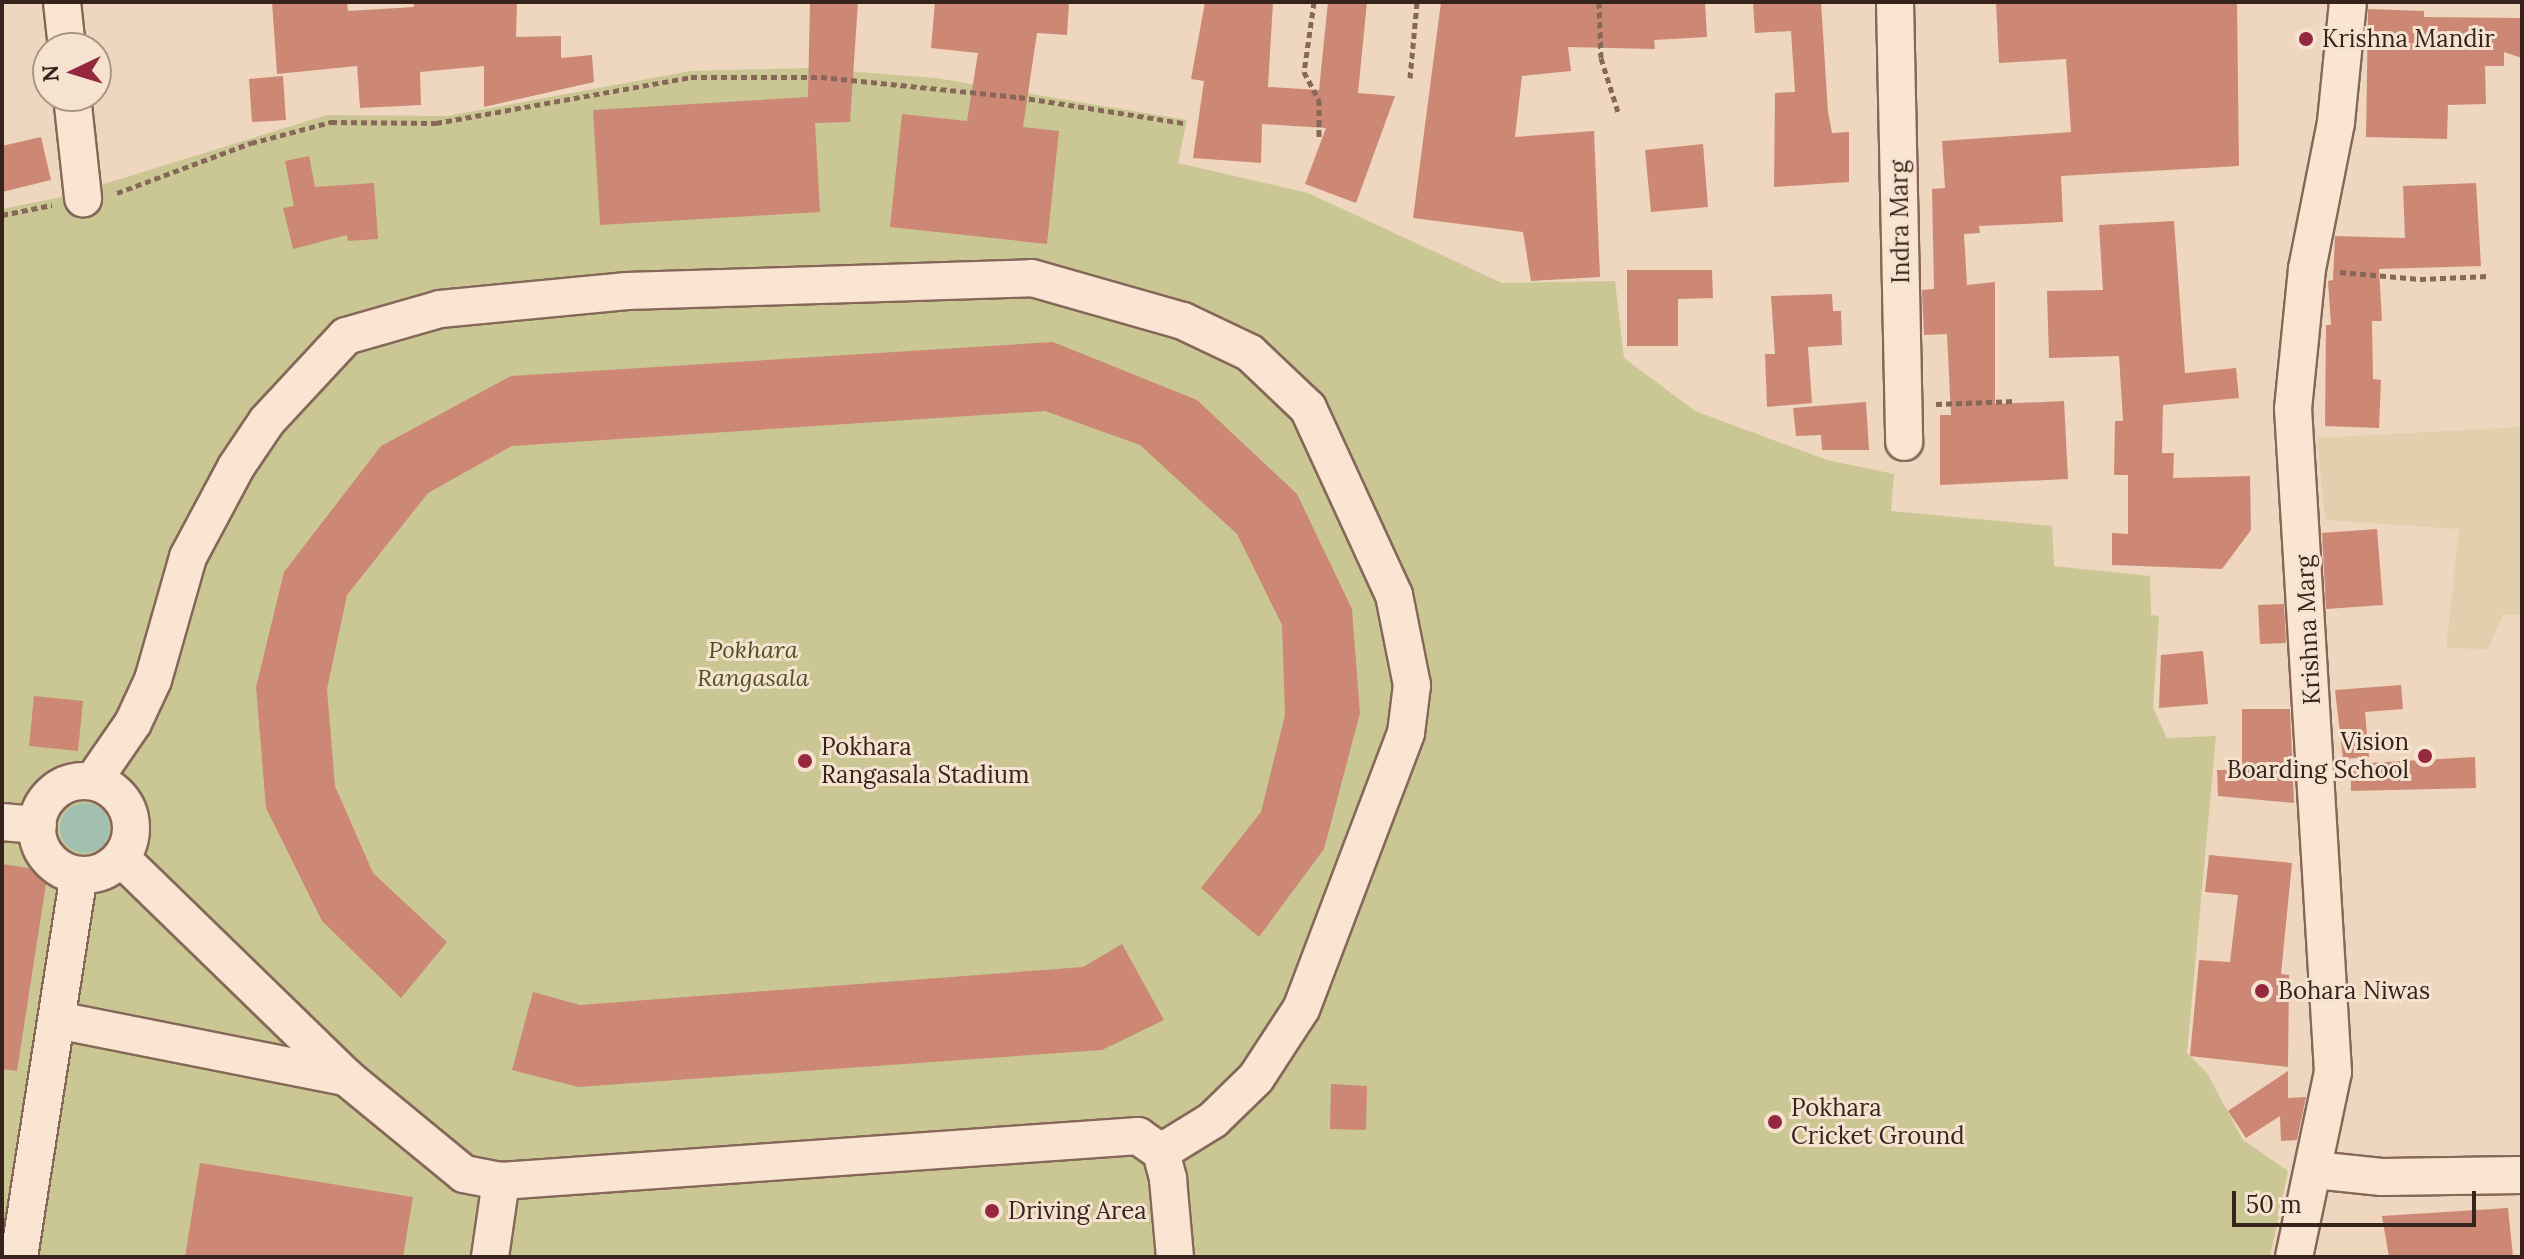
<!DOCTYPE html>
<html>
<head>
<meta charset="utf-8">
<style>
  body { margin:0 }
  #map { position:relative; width:2524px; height:1259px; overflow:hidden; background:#eed6bf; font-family:Lora,serif }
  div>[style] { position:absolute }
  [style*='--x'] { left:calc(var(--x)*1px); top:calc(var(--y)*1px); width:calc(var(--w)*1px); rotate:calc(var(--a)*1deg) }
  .farmland>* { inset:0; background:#e3cfad }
  .green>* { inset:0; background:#cbc794 }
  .water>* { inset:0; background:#a2bfb1 }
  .round { border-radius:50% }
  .building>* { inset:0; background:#cc8875 }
  .path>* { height:5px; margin-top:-2.5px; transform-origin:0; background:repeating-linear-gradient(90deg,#866758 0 6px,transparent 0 10px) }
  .roads { filter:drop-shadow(2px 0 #866758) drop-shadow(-2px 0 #866758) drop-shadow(0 2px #866758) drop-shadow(0 -2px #866758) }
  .minor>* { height:36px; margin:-18px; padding:0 18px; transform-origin:18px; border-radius:18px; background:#f9e5d2 }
  .minor>.ring { margin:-18px; padding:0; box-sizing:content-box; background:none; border:36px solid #f9e5d2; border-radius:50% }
  .dots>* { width:22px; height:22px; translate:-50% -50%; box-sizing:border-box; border:4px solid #f5e2cf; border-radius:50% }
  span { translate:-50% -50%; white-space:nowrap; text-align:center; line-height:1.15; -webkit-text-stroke:6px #f5e2cf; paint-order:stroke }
  .poi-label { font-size:24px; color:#36231c }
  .left { translate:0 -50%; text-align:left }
  .right { translate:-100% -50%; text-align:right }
  .street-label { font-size:24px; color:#36231c }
  .park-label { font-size:24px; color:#505223; font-style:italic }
  .frame { position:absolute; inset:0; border:4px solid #36231c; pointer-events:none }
  .north { position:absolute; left:32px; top:32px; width:80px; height:80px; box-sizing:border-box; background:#f5e2cf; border:2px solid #a99687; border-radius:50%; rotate:266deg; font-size:22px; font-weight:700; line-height:32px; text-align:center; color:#36231c }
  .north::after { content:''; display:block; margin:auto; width:28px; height:36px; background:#95283f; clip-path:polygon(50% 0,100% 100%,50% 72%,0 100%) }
  .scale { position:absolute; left:2232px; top:1191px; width:244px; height:36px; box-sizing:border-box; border:4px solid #36231c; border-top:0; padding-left:10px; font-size:24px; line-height:28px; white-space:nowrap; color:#36231c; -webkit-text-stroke:6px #f5e2cf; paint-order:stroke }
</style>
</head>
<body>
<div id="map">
  <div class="farmland">
    <i style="clip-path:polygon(2522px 427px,2522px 614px,2503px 615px,2488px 649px,2446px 648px,2459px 529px,2325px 520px,2317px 438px)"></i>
  </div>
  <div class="green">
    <i style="clip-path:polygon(807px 68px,936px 78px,1187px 120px,1178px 163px,1308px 193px,1502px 283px,1615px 281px,1624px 358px,1695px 411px,1827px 460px,1894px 474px,1891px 511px,2052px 526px,2054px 566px,2150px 576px,2151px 615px,2159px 616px,2153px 708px,2167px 738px,2216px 736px,2187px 1053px,2207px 1073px,2243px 1140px,2288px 1171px,2270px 1257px,2px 1257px,2px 209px,62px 197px,327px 115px,447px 116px,691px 71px)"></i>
  </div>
  <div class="water">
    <i class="round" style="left:60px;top:803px;width:50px;height:50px"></i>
  </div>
  <div class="building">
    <i style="clip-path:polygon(272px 2px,347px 2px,348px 11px,414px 7px,413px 2px,517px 2px,516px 37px,561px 36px,561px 58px,592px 55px,594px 82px,484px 107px,484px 66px,420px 72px,421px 105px,360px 108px,357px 66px,277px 74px)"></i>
    <i style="clip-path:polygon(810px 2px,858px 2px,850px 122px,815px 123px,820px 212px,600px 225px,593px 110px,808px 97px)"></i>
    <i style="clip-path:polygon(935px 2px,1069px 2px,1067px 35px,1037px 33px,1023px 127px,1059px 131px,1047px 244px,890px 227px,902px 114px,967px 121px,978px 53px,931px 48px)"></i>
    <i style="clip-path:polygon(1205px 2px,1273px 2px,1268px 87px,1319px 90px,1328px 2px,1367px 2px,1358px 93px,1395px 96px,1356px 203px,1305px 184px,1326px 128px,1262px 124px,1261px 163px,1193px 158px,1204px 81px,1191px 79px)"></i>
    <i style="clip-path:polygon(1441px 2px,1705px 2px,1707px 37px,1654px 40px,1655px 49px,1568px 47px,1571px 71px,1522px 76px,1515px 137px,1594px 131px,1600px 277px,1531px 281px,1523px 232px,1413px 218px)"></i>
    <i style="clip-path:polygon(1753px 2px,1821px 2px,1828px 112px,1832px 133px,1849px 132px,1849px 182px,1774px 187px,1775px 93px,1795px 92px,1791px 31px,1755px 33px)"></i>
    <i style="clip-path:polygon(1996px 2px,2237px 2px,2239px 166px,2061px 176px,2063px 222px,1979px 226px,1980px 233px,1964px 234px,1967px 285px,1995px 282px,1995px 404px,2064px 401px,2068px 479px,1940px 485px,1940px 415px,1951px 415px,1947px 334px,1924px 335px,1922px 290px,1934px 289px,1932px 189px,1945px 188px,1942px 141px,2071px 132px,2066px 59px,1999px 63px)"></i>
    <i style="clip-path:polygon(2368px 9px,2424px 11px,2424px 17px,2522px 18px,2522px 58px,2504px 52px,2504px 66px,2485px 66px,2486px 104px,2448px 105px,2447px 139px,2366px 137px)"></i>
    <i style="clip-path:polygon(283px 76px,286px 120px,252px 122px,249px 79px)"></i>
    <i style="clip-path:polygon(41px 137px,51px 180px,2px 192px,2px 146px)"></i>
    <i style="clip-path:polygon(1703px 144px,1708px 207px,1651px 212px,1645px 150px)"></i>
    <i style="clip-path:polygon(309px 156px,315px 187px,374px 183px,378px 239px,348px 241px,347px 235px,293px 249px,283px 208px,294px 206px,285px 161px)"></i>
    <i style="clip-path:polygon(2476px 183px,2481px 266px,2379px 269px,2382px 321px,2372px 321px,2373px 379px,2381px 380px,2379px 428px,2325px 426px,2326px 325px,2331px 325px,2328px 281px,2333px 280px,2335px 236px,2405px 238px,2403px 186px)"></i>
    <i style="clip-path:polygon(2174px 221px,2185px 373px,2236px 368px,2239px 398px,2163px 405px,2162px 453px,2174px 453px,2173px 478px,2250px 476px,2251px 530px,2222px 569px,2112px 565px,2112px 533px,2128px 534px,2128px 475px,2114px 475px,2115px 421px,2123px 421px,2119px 356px,2049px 358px,2047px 291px,2103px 290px,2099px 225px)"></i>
    <i style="clip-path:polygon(1627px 270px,1712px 270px,1713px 298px,1678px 299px,1678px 346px,1627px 346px)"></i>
    <i style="clip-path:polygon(1832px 294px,1833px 311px,1841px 311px,1842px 345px,1808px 347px,1812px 403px,1767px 407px,1765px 354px,1775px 354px,1771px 296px)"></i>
    <i style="clip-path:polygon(1053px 342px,1197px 400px,1297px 494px,1352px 609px,1360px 713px,1324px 849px,1259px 937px,1201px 888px,1261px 812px,1285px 715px,1282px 625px,1237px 534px,1140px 445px,1045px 411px,512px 446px,428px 493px,347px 595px,327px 689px,335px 786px,373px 873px,447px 942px,401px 998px,322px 921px,266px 808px,256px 687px,284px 572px,381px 446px,511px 376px)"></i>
    <i style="clip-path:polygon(1866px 402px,1869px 450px,1822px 450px,1821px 435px,1796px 436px,1793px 408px)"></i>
    <i style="clip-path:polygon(2377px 529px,2383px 605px,2326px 609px,2322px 533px)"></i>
    <i style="clip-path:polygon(2284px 604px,2286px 643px,2260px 644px,2258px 605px)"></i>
    <i style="clip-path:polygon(2203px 651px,2208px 704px,2159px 708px,2161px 655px)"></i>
    <i style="clip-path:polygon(2401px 685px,2403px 709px,2365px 712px,2369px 757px,2343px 759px,2335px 690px)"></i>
    <i style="clip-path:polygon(34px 696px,83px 701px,78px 751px,29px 746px)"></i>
    <i style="clip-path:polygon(2242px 709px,2290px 709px,2294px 803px,2218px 796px,2217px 770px,2242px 770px)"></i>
    <i style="clip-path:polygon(2475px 757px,2476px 788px,2351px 791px,2351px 764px)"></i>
    <i style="clip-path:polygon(2209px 855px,2292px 863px,2281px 974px,2289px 975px,2288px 1067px,2190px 1056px,2199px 960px,2230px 962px,2238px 895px,2205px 892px)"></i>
    <i style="clip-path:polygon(2px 864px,48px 871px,17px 1071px,2px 1069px)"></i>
    <i style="clip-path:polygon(1122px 944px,1164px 1020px,1102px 1050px,578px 1087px,512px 1070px,533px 992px,580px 1005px,1083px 967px)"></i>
    <i style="clip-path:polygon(2288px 1071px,2288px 1098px,2306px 1097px,2297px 1140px,2281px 1141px,2280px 1116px,2246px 1138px,2228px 1111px)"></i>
    <i style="clip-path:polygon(1331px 1084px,1367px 1086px,1366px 1130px,1330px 1129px)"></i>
    <i style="clip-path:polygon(200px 1163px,413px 1197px,403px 1257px,185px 1257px)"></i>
    <i style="clip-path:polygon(2508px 1208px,2513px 1257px,2389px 1257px,2382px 1216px)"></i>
  </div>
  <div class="path">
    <i style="--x:1314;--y:2;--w:71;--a:98.1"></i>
    <i style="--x:1304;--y:72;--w:32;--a:62"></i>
    <i style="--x:1319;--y:100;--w:39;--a:90"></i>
    <i style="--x:1599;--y:2;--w:56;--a:88"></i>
    <i style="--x:1601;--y:58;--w:57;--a:72.5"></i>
    <i style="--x:1410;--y:78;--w:76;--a:-84.7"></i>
    <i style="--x:117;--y:193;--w:143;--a:-20.5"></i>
    <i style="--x:251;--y:143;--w:83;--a:-14.7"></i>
    <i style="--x:331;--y:122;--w:105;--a:0.5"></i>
    <i style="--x:436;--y:123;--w:259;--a:-10.2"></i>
    <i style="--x:691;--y:77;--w:130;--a:0"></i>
    <i style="--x:821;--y:77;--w:199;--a:5.8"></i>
    <i style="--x:1019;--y:97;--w:167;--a:9"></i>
    <i style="--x:2;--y:215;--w:51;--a:-11.3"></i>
    <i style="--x:2340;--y:272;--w:80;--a:5"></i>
    <i style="--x:2420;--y:279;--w:69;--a:-2.5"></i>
    <i style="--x:1936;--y:404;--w:80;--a:-2.1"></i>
  </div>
  <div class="roads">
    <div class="minor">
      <i style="--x:62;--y:2;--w:46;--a:83.8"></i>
      <i style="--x:1895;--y:2;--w:440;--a:88.8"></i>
      <i style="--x:72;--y:96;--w:103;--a:83.8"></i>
      <i style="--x:93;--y:781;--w:70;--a:-55.4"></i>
      <i style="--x:133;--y:723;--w:47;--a:-65.1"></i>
      <i style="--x:153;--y:680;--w:128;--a:-74.1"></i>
      <i style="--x:188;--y:557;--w:102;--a:-61.9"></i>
      <i style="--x:236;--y:467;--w:55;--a:-56"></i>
      <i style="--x:267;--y:421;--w:116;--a:-47.1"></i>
      <i style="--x:346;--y:336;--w:98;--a:-16"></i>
      <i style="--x:440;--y:309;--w:188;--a:-5.5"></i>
      <i style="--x:627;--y:291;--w:405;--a:-1.8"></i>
      <i style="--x:1032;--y:278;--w:157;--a:15.9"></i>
      <i style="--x:1183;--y:321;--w:74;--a:25.5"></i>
      <i style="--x:1250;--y:353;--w:80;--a:43.5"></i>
      <i style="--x:1308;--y:408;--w:206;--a:65.3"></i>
      <i style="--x:1394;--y:595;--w:92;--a:78.7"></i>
      <i style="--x:1412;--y:685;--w:48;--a:97.1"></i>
      <i style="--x:1406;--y:733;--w:295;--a:110.8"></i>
      <i style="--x:1301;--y:1009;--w:82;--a:123.1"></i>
      <i style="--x:1256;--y:1078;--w:60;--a:135.7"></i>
      <i style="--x:1213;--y:1120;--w:61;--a:148.4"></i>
      <i class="ring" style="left:37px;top:781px;width:58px;height:58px"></i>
      <i style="--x:2;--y:822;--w:36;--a:5"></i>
      <i style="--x:121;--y:858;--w:314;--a:44.2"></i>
      <i style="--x:346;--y:1077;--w:153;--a:39.4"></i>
      <i style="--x:464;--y:1174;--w:38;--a:11"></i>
      <i style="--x:501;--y:1181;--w:639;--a:-4.04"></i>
      <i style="--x:1138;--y:1136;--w:28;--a:35"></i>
      <i style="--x:1161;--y:1152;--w:28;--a:75"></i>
      <i style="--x:1168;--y:1179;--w:78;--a:84.9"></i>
      <i style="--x:57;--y:1020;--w:295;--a:11.2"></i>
      <i style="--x:2315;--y:1170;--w:67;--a:6"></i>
      <i style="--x:2382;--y:1177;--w:140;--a:-0.8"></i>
      <i style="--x:19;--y:1257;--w:386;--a:-81.1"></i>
      <i style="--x:490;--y:1257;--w:77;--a:-81.8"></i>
      <i style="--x:2294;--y:1257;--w:189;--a:-78.1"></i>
      <i style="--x:2333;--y:1072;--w:664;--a:-93.45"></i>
      <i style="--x:2293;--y:409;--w:141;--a:-84.3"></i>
      <i style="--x:2307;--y:269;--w:150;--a:-78.8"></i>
      <i style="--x:2336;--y:122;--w:121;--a:-84.3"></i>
    </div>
  </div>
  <div class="dots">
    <i style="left:2306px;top:39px;background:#95283f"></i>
    <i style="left:2425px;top:756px;background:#95283f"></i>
    <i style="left:805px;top:761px;background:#95283f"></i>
    <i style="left:2262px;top:991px;background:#95283f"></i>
    <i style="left:1775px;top:1122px;background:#95283f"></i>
    <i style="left:992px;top:1211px;background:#95283f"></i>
  </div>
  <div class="poi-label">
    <span class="left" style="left:2322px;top:39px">Krishna Mandir</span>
    <span class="right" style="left:2409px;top:756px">Vision<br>Boarding School</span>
    <span class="left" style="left:821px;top:761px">Pokhara<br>Rangasala Stadium</span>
    <span class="left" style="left:2278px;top:991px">Bohara Niwas</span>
    <span class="left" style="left:1791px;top:1122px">Pokhara<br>Cricket Ground</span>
    <span class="left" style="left:1008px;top:1211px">Driving Area</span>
  </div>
  <div class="street-label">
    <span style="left:1900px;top:222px;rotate:-91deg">Indra Marg</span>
    <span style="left:2308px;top:630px;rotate:-93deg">Krishna Marg</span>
  </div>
  <div class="park-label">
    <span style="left:753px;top:664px">Pokhara<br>Rangasala</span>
  </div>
  <div class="frame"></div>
  <div class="north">N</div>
  <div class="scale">50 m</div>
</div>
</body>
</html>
